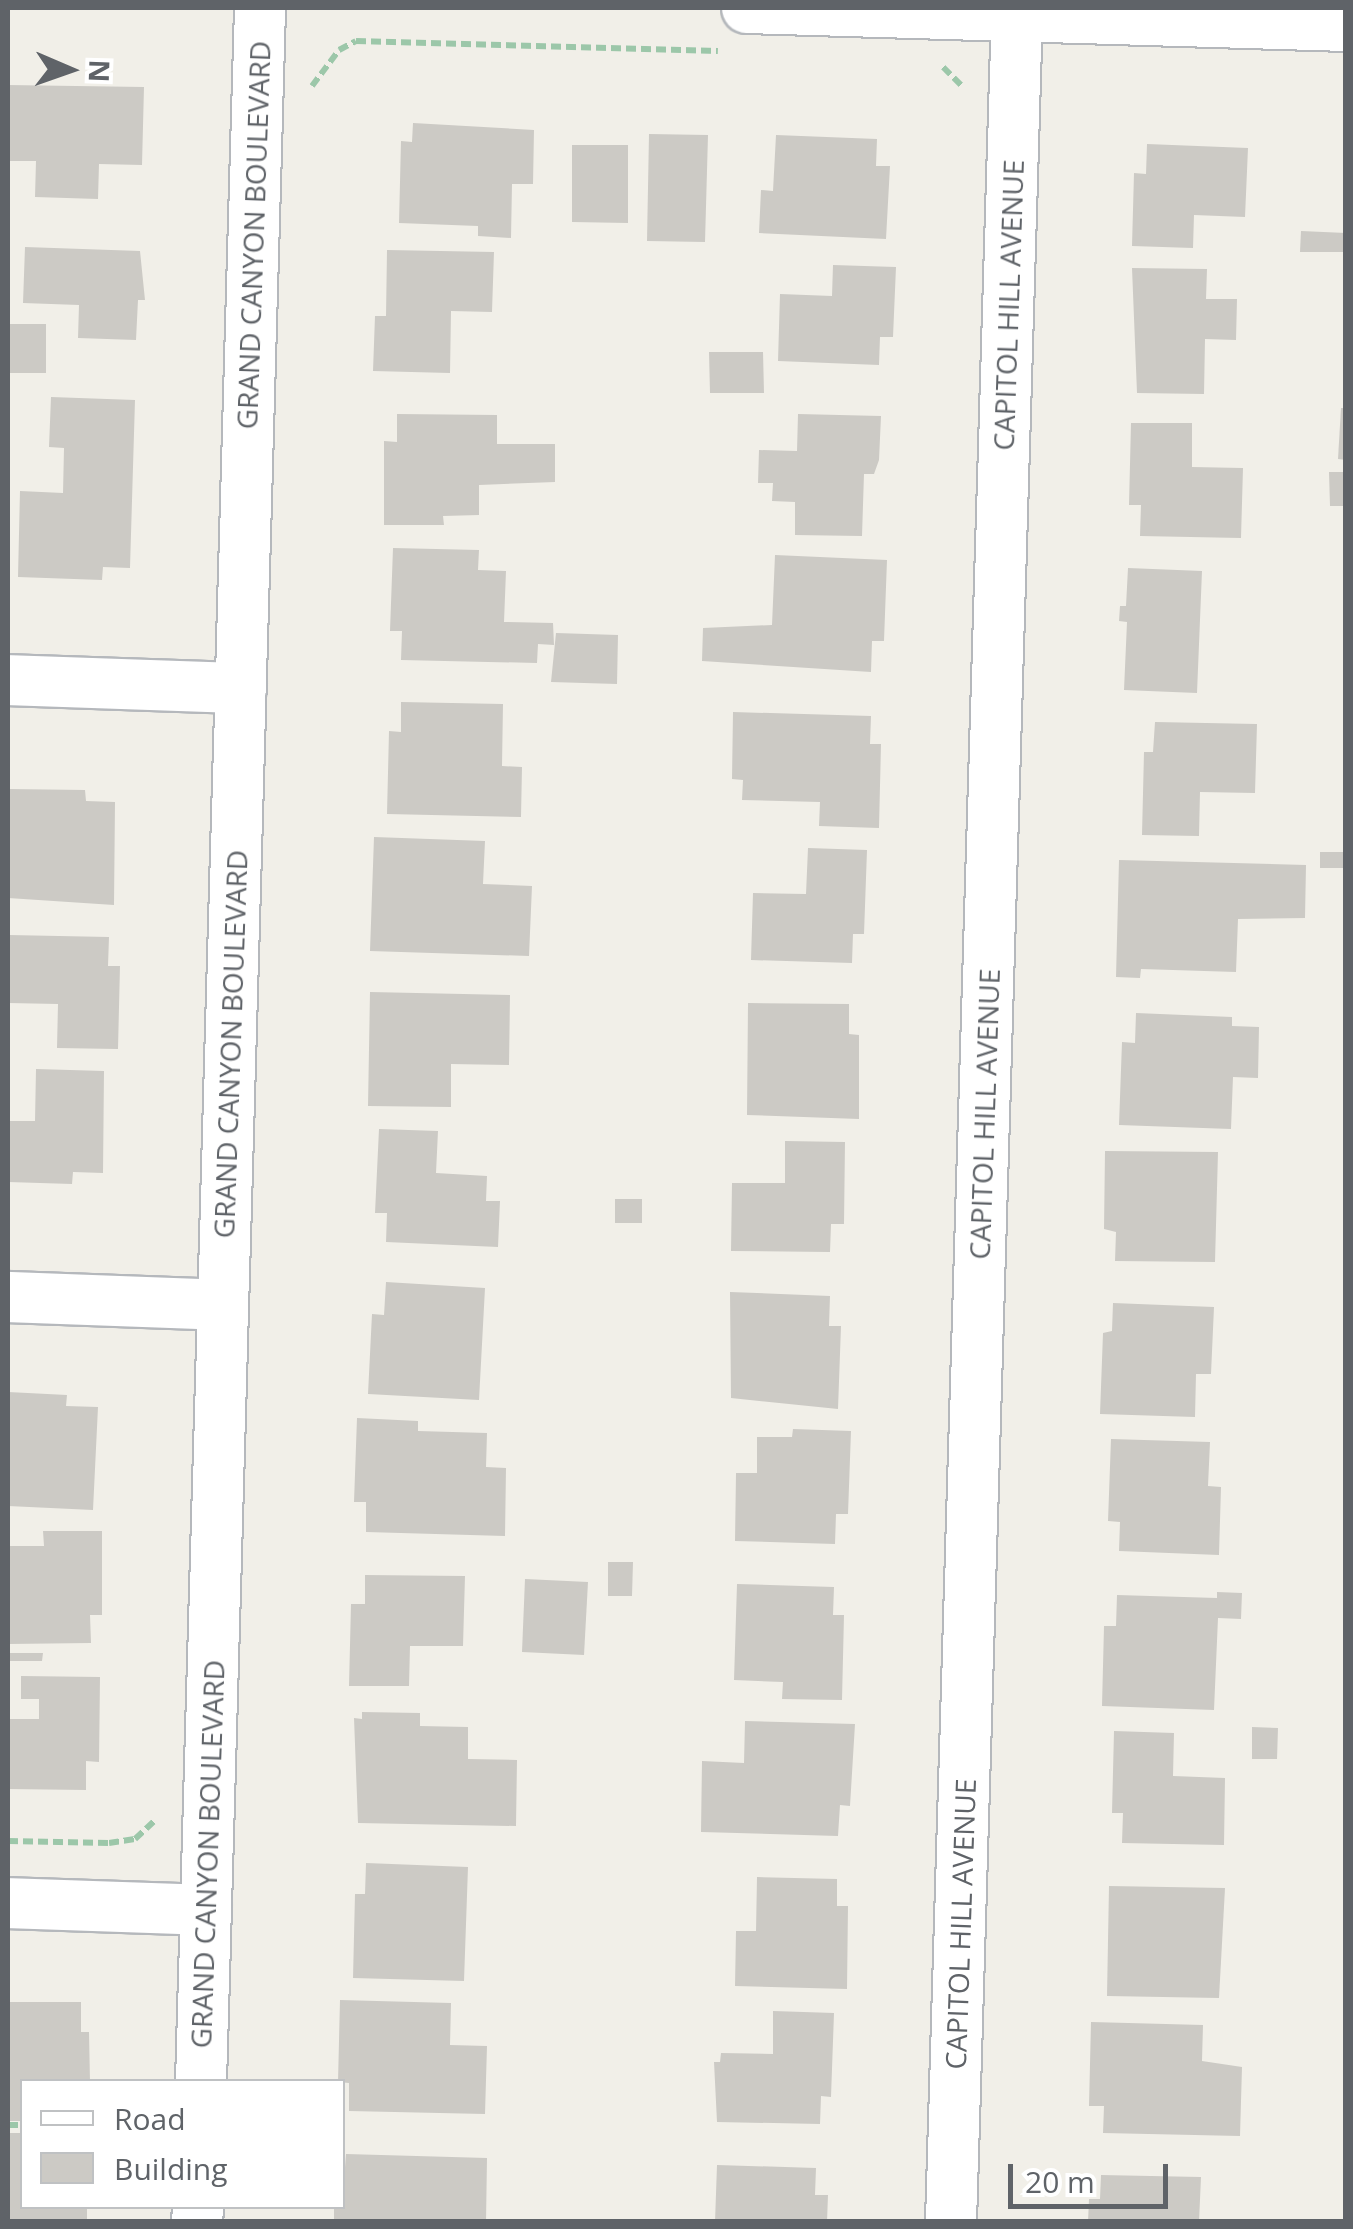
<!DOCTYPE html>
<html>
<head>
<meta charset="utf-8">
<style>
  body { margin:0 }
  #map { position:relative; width:1353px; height:2229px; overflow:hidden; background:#f1efe8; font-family:"Open Sans",sans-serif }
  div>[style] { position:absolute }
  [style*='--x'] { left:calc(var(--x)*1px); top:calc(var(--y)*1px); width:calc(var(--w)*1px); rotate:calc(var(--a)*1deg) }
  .building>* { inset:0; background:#cccac5 }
  .path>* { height:6px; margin-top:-3px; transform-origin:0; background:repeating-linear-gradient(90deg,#9cc7a9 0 10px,transparent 0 15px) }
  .roads { filter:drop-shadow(2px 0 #b5b8bc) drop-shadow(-2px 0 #b5b8bc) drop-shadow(0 2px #b5b8bc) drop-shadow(0 -2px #b5b8bc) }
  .minor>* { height:50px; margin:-25px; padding:0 25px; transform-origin:25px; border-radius:25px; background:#fff }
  span { translate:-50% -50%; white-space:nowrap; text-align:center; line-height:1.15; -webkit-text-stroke:8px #fff; paint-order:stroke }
  .street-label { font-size:28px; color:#5f6368 }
  .frame { position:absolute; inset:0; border:10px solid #5f6368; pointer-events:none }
  .legend { position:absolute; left:20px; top:2079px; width:325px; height:130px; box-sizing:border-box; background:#fff; border:2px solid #bfc1c3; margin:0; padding:12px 18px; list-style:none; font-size:30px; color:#5f6368 }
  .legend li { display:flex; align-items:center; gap:20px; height:50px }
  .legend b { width:50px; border:2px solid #bfc1c3 }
  .north { position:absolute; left:20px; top:20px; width:100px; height:100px; -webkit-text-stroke:8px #fff; paint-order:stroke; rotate:92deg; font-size:28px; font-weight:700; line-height:40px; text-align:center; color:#5f6368 }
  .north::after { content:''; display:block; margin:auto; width:35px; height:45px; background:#5f6368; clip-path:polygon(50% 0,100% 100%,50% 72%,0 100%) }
  .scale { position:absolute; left:1008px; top:2164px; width:160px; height:45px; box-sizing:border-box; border:5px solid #5f6368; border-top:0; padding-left:12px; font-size:30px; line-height:35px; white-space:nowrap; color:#5f6368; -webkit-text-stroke:8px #fff; paint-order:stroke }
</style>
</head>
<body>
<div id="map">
  <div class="building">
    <i style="clip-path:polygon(8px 85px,144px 87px,142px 165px,99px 164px,98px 199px,35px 197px,36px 161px,8px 161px)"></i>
    <i style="clip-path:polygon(413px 123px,534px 130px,533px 184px,512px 184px,511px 238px,478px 236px,478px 226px,399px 223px,401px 141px,412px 142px)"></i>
    <i style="clip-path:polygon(649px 134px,708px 135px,705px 242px,647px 241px)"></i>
    <i style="clip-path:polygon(776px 135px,877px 139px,876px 166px,890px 166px,886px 239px,759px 233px,761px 190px,773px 191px)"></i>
    <i style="clip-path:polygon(1147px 144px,1248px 148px,1245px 217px,1194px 215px,1193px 248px,1132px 246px,1134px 173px,1146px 174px)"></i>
    <i style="clip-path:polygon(572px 145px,628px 145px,628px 223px,572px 222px)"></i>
    <i style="clip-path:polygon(1301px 231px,1346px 233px,1346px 252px,1300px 252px)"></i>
    <i style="clip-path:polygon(25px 247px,140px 251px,145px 300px,138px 300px,136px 340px,78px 338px,79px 305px,23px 303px)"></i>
    <i style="clip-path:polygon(387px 250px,494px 252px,492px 312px,451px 311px,450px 373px,373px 371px,375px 316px,386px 316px)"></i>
    <i style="clip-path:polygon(833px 265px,896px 267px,893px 337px,880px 337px,879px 365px,778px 361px,780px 294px,832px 296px)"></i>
    <i style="clip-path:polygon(1132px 268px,1207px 269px,1206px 299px,1237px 299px,1236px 340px,1205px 339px,1204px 394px,1137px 393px)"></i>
    <i style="clip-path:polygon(8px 324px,46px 324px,46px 373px,8px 373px)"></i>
    <i style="clip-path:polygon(709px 352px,763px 352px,764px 393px,710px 393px)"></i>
    <i style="clip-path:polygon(51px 397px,135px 400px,130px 568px,103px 567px,102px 580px,18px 577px,20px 491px,63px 493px,64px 448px,49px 447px)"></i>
    <i style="clip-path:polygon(1341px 408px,1346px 408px,1346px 460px,1338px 459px)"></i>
    <i style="clip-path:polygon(397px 414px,497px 415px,497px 444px,555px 444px,555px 482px,479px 485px,479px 515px,443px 516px,444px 525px,384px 525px,384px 441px,397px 442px)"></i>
    <i style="clip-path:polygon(798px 414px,881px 416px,879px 460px,874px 474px,864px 474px,862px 536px,795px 535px,795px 502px,772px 501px,773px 483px,758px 483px,759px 450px,797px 451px)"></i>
    <i style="clip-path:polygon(1131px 423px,1192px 423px,1192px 467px,1243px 468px,1241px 538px,1140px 536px,1141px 505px,1129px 505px)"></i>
    <i style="clip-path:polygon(1329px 472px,1346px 472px,1346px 506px,1330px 506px)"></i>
    <i style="clip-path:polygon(393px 548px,479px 550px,478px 570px,506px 571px,504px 622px,553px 623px,554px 645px,538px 644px,537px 663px,401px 660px,402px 631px,390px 631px)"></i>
    <i style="clip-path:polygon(775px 555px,887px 560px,884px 641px,872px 641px,871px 672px,702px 661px,703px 628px,772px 625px)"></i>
    <i style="clip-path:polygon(1128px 568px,1202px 571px,1197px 693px,1124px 690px,1127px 622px,1119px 621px,1120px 606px,1126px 606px)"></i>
    <i style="clip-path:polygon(556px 633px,618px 635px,617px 684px,551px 682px)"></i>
    <i style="clip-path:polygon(401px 702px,503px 704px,502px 766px,522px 767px,521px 817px,387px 814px,389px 731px,401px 732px)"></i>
    <i style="clip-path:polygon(733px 712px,871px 716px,870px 744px,881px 744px,879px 828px,819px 826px,820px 802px,742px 800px,743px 780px,732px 779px)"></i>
    <i style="clip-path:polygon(1155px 722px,1257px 724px,1255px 793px,1200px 792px,1199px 836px,1142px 835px,1144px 752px,1153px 752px)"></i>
    <i style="clip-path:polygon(8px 789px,85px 790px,86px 801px,115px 802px,114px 905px,8px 898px)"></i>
    <i style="clip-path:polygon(374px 837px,485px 841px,483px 884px,532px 886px,529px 956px,370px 951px)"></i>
    <i style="clip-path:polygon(808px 848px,867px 850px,864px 934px,853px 934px,852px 963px,751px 960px,753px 893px,806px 894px)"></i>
    <i style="clip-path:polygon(1320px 852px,1346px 852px,1346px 868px,1320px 868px)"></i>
    <i style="clip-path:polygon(1119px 860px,1306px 865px,1305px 918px,1238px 919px,1236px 972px,1141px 969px,1140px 978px,1116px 977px)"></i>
    <i style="clip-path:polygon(9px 935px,109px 937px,108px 966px,120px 966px,118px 1049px,57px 1048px,58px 1004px,8px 1003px)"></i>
    <i style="clip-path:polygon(370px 992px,510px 995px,509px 1065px,451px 1064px,451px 1107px,368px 1106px)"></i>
    <i style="clip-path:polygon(748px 1003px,849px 1004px,849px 1034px,859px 1035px,859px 1119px,747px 1115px)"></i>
    <i style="clip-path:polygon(1136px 1013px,1232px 1017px,1232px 1026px,1259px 1027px,1258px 1078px,1233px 1077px,1231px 1129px,1119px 1125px,1122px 1042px,1135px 1043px)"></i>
    <i style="clip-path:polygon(36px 1069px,104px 1071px,103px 1173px,73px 1172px,72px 1184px,8px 1182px,8px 1121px,35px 1121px)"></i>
    <i style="clip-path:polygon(379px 1129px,438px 1131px,436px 1173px,487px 1176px,486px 1201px,500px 1201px,498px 1247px,386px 1242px,387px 1213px,375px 1213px)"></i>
    <i style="clip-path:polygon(785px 1141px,845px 1142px,844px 1224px,831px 1224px,830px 1252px,731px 1251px,732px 1183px,785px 1183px)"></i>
    <i style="clip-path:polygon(1105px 1151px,1218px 1152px,1215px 1262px,1115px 1261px,1116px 1232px,1104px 1229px)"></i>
    <i style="clip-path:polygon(615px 1199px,642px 1199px,642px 1223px,615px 1223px)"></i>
    <i style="clip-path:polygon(386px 1282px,485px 1288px,479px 1400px,368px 1394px,372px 1314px,384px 1315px)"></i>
    <i style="clip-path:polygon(730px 1292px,830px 1296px,829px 1326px,841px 1326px,838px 1409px,731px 1398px)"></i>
    <i style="clip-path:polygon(1113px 1303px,1214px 1307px,1211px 1374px,1196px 1374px,1195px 1417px,1100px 1414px,1103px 1333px,1112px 1331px)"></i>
    <i style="clip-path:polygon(8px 1392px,67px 1395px,66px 1406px,98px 1407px,93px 1510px,8px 1506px)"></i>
    <i style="clip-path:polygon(357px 1418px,418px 1421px,418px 1431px,487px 1433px,486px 1467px,506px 1468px,505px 1536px,366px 1532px,366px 1502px,354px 1502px)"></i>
    <i style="clip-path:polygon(793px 1429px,851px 1431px,848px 1514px,836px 1514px,835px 1544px,735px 1541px,736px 1473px,757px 1473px,757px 1437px,792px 1437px)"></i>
    <i style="clip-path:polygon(1111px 1439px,1210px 1442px,1208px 1486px,1221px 1487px,1219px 1555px,1119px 1551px,1120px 1522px,1108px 1521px)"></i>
    <i style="clip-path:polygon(43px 1531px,102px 1531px,102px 1615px,90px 1615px,91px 1643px,8px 1644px,8px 1546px,44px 1546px)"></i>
    <i style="clip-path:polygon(608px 1562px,633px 1562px,632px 1596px,608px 1596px)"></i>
    <i style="clip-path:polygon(365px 1575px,465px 1576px,463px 1646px,410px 1646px,409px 1686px,349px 1686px,351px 1604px,365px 1604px)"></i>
    <i style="clip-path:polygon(525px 1579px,588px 1582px,584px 1655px,522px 1652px)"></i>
    <i style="clip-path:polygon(737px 1584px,834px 1587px,833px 1615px,844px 1615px,842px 1700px,782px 1699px,783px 1682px,734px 1680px)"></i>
    <i style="clip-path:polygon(1217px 1592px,1242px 1593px,1241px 1619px,1218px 1618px,1214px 1710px,1102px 1706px,1104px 1626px,1116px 1626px,1117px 1595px,1217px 1598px)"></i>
    <i style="clip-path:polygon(8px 1653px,43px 1653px,42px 1661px,8px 1661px)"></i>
    <i style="clip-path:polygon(21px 1676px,100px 1677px,99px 1762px,86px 1761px,86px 1790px,8px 1789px,8px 1719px,39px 1719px,39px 1699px,21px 1699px)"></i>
    <i style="clip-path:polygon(362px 1712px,420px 1713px,420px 1726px,468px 1727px,468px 1759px,517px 1760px,516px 1826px,358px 1823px,354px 1718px,362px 1719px)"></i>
    <i style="clip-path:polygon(745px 1721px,855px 1724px,850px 1806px,840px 1805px,838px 1836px,701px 1832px,702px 1761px,744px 1763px)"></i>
    <i style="clip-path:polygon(1252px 1727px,1278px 1728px,1277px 1759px,1252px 1759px)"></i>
    <i style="clip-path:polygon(1114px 1731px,1174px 1733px,1173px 1776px,1225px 1778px,1224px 1845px,1122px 1843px,1123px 1813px,1112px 1813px)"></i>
    <i style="clip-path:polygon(366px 1863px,468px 1867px,464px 1981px,353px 1978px,355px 1894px,365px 1894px)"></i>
    <i style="clip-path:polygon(757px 1877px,837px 1879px,837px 1906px,848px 1906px,847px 1989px,735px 1986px,736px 1931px,756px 1931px)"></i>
    <i style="clip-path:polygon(1109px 1886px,1225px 1888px,1219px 1998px,1107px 1996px)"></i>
    <i style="clip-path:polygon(340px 2000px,451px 2003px,450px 2045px,487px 2046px,485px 2114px,349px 2111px,349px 2083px,338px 2082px)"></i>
    <i style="clip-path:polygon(8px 2002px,81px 2002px,81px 2032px,89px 2032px,90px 2082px,22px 2082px,22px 2121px,8px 2121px)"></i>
    <i style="clip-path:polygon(773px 2011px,834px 2013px,831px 2097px,821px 2096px,820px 2124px,717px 2122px,714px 2062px,720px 2062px,721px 2053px,773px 2054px)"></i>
    <i style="clip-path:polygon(1091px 2022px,1203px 2025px,1202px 2061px,1242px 2067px,1240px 2136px,1103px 2133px,1104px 2106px,1089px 2106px)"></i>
    <i style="clip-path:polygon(8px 2133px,22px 2133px,22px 2206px,87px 2206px,87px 2222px,8px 2222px)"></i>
    <i style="clip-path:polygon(346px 2154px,487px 2158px,486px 2222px,334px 2222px,334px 2206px,342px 2206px)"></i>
    <i style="clip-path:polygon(717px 2165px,816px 2168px,815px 2195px,828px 2195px,827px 2222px,715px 2222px)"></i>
    <i style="clip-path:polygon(1101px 2175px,1201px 2177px,1199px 2222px,1088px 2222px,1089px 2199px,1100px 2199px)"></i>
  </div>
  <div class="path">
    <i style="--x:943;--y:67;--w:27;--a:45"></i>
    <i style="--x:312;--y:86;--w:45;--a:-53.1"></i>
    <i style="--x:339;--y:50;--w:19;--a:-28"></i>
    <i style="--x:356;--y:41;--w:362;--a:1.6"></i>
    <i style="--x:8;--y:1841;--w:101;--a:1.1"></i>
    <i style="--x:109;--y:1843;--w:26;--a:-9"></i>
    <i style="--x:135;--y:1839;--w:26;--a:-43"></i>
    <i style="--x:8;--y:2125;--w:14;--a:0"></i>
  </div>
  <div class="roads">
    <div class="minor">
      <i style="--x:747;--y:8;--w:599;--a:1.72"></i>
      <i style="--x:8;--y:680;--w:233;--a:2"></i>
      <i style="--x:8;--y:1297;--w:214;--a:2.1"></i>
      <i style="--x:8;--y:1903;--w:198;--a:2"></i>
      <i style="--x:201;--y:2082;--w:2075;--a:-88.37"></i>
      <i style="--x:197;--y:2222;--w:16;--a:-86"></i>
      <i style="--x:951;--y:2222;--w:2215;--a:-88.29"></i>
    </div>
  </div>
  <div class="street-label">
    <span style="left:253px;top:235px;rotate:-88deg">GRAND CANYON BOULEVARD</span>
    <span style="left:1008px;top:305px;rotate:-88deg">CAPITOL HILL AVENUE</span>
    <span style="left:230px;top:1044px;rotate:-88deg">GRAND CANYON BOULEVARD</span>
    <span style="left:984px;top:1114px;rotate:-88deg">CAPITOL HILL AVENUE</span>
    <span style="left:207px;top:1854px;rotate:-88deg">GRAND CANYON BOULEVARD</span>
    <span style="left:960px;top:1924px;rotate:-88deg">CAPITOL HILL AVENUE</span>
  </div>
  <div class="frame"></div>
  <ul class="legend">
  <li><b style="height:12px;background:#fff"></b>Road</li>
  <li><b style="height:28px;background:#cccac5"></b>Building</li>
  </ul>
  <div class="north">N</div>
  <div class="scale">20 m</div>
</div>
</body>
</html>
